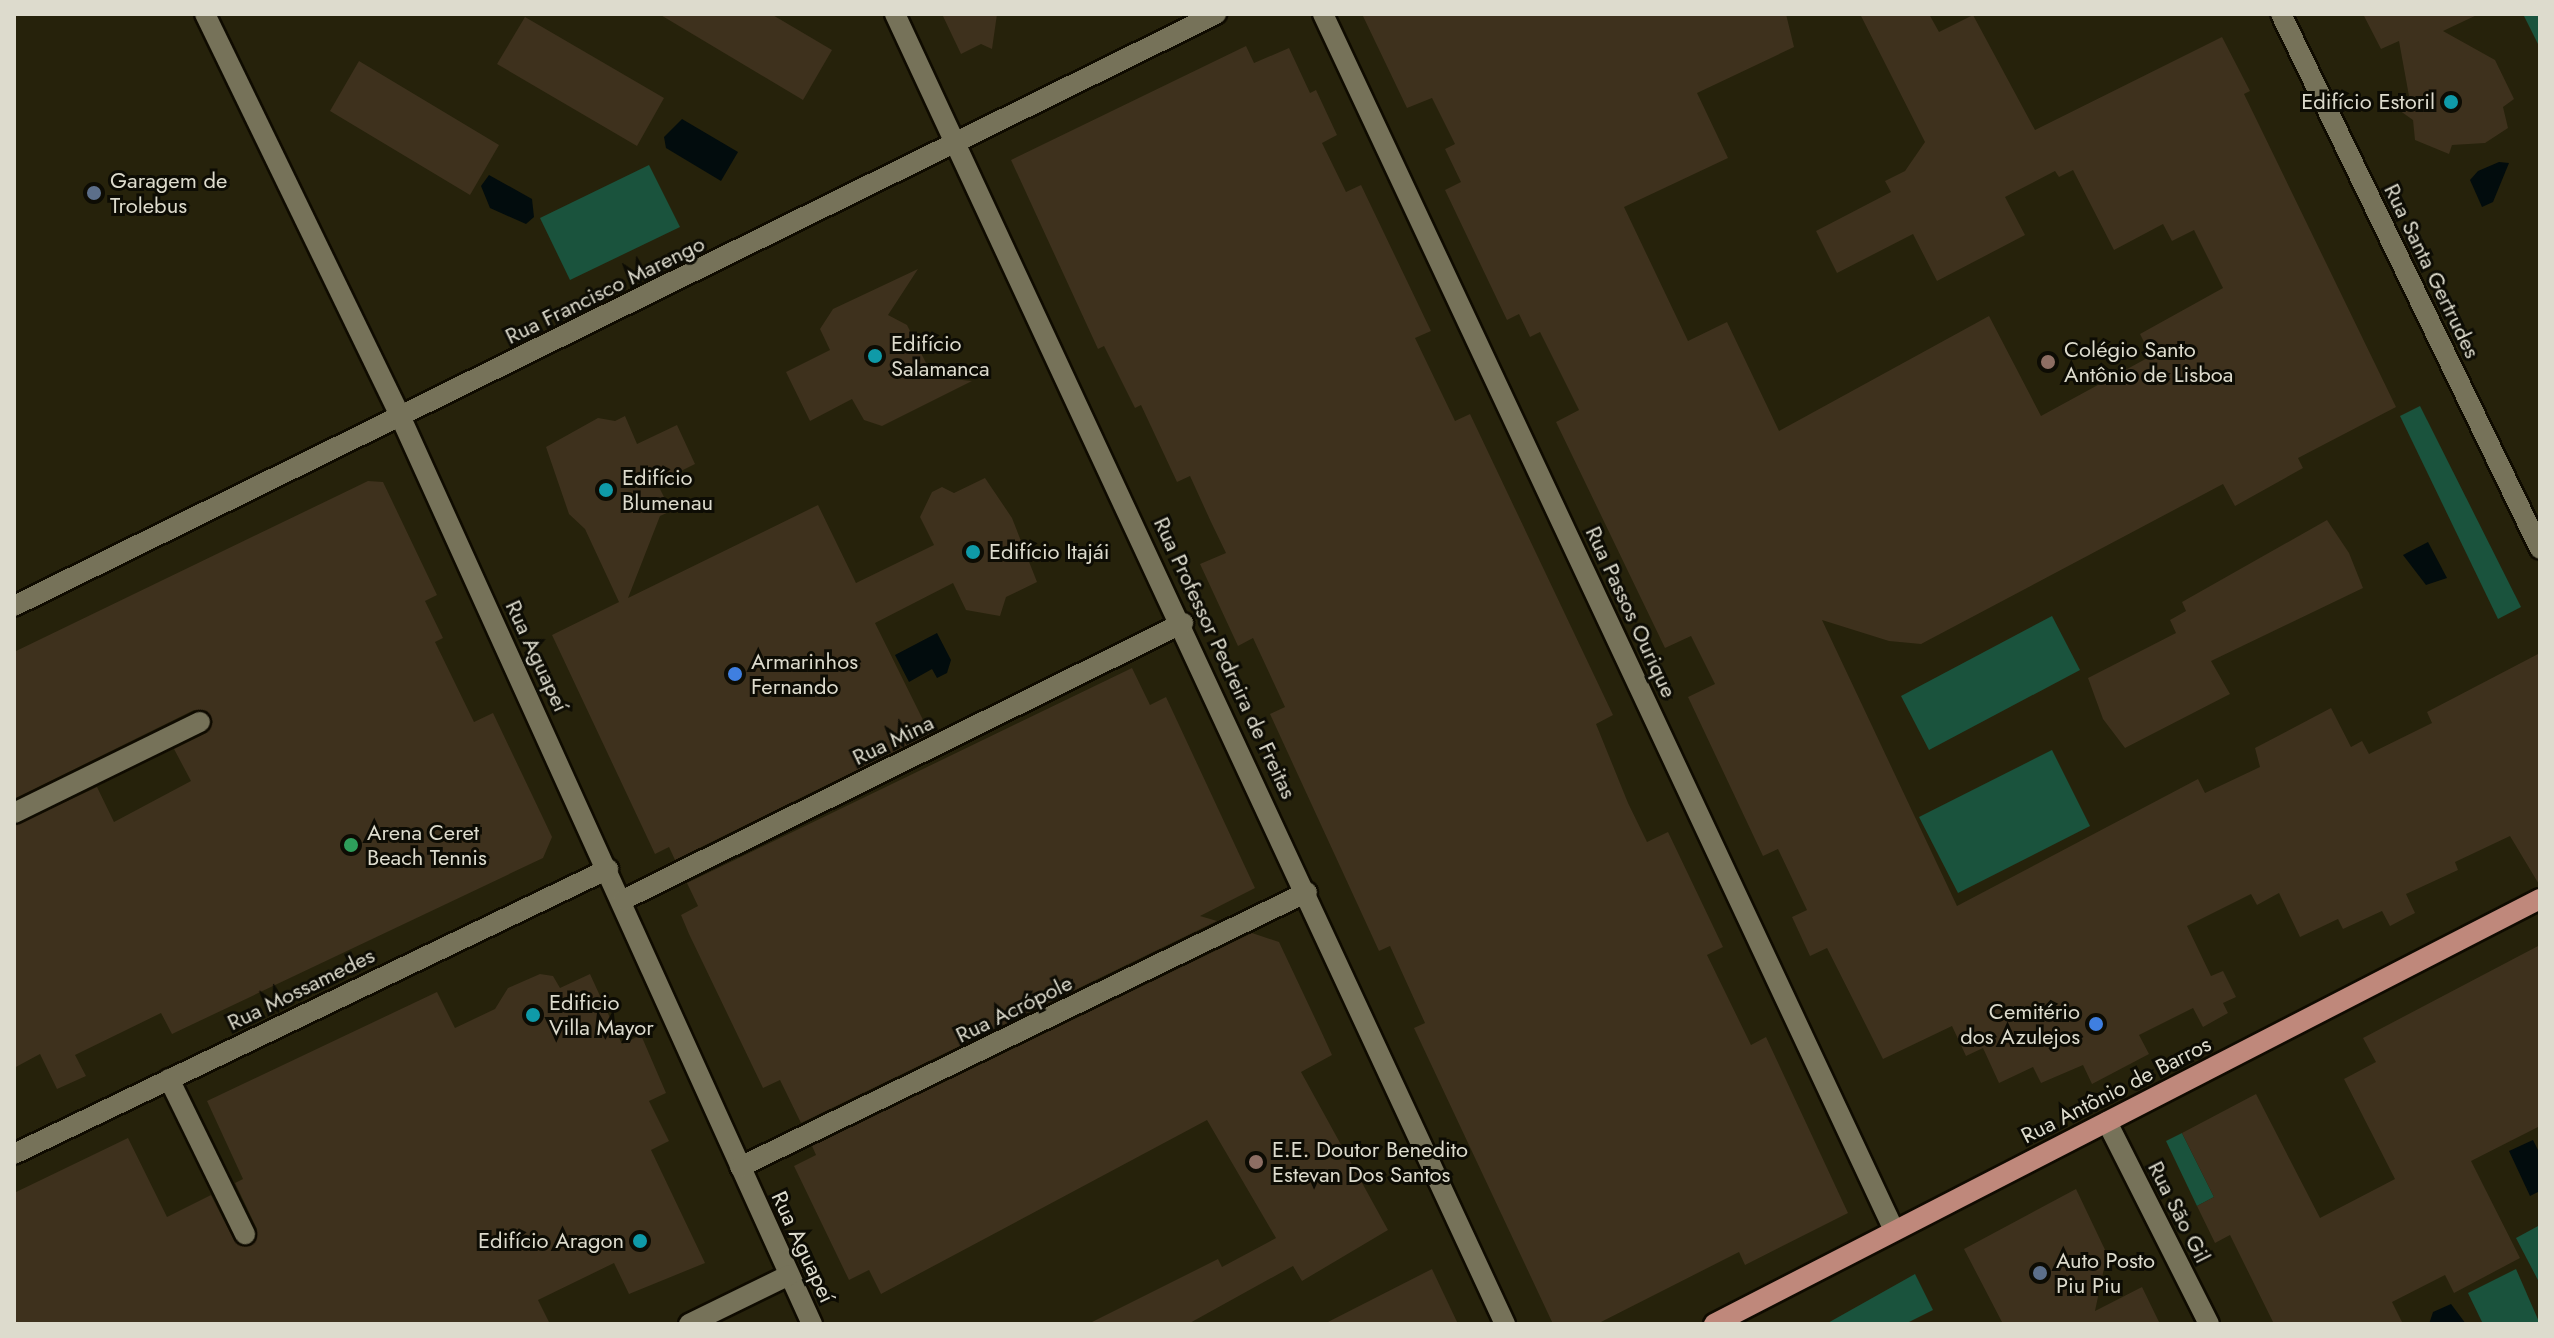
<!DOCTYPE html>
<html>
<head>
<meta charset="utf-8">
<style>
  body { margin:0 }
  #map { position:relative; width:2554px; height:1338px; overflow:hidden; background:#26220b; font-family:Jost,sans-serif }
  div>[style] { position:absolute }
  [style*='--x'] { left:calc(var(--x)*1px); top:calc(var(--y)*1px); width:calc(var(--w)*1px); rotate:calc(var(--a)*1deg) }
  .green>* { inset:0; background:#1a533d }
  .water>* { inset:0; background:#020c0d }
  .building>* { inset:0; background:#3e311d }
  .roads { filter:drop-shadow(2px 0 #0f0b00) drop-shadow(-2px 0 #0f0b00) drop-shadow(0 2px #0f0b00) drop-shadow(0 -2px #0f0b00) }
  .minor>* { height:20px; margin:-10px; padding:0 10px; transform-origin:10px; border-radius:10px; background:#767259 }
  .major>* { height:20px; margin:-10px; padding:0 10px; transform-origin:10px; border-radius:10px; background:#bf887b }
  .dots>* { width:22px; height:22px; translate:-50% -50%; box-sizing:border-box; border:4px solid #0d0c04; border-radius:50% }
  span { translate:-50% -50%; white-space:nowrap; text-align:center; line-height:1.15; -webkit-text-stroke:6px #0d0c04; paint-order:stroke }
  .poi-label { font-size:22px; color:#dddbcd }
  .right { translate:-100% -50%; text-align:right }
  .left { translate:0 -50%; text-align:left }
  .street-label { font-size:22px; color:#dddbcd }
  .frame { position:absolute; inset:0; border:16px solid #dddbcd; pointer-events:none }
</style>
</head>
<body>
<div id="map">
  <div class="green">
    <i style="clip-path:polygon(2523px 14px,2540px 14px,2540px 48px)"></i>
    <i style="clip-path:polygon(649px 165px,680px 227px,570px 280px,540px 218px)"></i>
    <i style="clip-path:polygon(2420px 406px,2521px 607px,2498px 619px,2400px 416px)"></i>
    <i style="clip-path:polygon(2052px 616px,2080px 670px,1929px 750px,1901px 696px)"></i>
    <i style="clip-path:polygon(2052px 750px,2090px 826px,1958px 893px,1919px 817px)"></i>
    <i style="clip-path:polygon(2182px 1133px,2214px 1197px,2197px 1206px,2166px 1141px)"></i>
    <i style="clip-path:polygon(2540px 1225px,2540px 1284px,2516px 1238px)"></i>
    <i style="clip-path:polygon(2516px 1269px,2540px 1324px,2483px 1324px,2468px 1293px)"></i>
    <i style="clip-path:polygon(1915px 1274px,1933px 1310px,1905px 1324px,1826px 1324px)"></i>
  </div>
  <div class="water">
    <i style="clip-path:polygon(682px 119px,738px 152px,721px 181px,666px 148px,664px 137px)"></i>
    <i style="clip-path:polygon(2499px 162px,2509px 163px,2493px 202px,2482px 207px,2470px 180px,2478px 171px)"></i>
    <i style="clip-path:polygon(489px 175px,532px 199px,534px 217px,526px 224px,490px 208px,481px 186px)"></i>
    <i style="clip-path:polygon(2428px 542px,2447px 578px,2426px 585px,2403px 555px)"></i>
    <i style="clip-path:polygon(937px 633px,951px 660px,947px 673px,937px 678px,932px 669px,909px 682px,895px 655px)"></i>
    <i style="clip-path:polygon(2533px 1140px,2540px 1154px,2540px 1191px,2530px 1196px,2509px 1151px)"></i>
    <i style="clip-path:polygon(2451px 1304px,2466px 1324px,2429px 1324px,2433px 1312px)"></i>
  </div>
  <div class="building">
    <i style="clip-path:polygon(659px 14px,771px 14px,832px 50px,803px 100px)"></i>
    <i style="clip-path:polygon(942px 14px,997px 14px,992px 49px,981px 44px,961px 54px)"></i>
    <i style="clip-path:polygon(1362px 14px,1786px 14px,1794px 47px,1697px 93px,1728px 158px,1624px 207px,1688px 341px,1727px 322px,1779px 431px,1989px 316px,2041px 416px,2151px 356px,2140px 334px,2223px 288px,2194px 230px,2172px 241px,2163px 224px,2114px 250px,2073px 170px,2059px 177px,2055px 171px,2005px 197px,2025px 235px,1937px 281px,1913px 234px,1837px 273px,1816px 231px,1891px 192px,1885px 181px,1905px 171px,1925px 142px,1860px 14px,1929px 14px,1939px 32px,1973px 15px,2035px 130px,2222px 37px,2250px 91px,2244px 94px,2396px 407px,2298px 458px,2303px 468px,2235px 506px,2223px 484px,1921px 644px,1889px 641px,1822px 620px,1957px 906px,2198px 779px,2205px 793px,2260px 767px,2255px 748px,2331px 708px,2351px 747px,2362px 741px,2369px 754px,2432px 723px,2427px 712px,2540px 653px,2540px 886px,2510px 836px,2455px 862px,2458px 870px,2406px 894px,2415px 913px,2390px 926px,2382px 911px,2343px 929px,2338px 919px,2300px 937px,2279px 893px,2257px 905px,2251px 894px,2187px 926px,2211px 976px,2223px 971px,2236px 997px,2223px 1003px,2228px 1013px,2203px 1027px,2193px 1008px,2139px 1035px,2149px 1054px,2092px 1084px,2083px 1065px,2041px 1083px,2033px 1067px,1999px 1083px,1983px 1048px,1966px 1056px,1952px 1026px,1883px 1059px,1827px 948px,1810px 956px,1792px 917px,1807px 910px,1778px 849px,1763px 856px,1688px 697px,1715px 684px,1691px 636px,1665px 648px,1556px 422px,1579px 410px,1540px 332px,1530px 337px,1519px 314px,1507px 320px,1445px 190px,1461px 182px,1445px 149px,1455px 144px,1432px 98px,1407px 108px)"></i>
    <i style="clip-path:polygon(2363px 14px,2479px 14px,2443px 31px,2495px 60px,2514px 99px,2503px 107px,2508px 128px,2485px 143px,2452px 145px,2449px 154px,2415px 140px,2413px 120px,2396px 108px,2409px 96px,2399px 41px,2381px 49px)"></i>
    <i style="clip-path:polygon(525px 17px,664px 98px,637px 146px,497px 64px)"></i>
    <i style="clip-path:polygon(1246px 46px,1254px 63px,1289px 48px,1310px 93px,1316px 90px,1337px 135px,1322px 143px,1346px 192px,1361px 185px,1431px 331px,1415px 338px,1455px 421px,1470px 414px,1613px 715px,1596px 724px,1628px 803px,1647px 842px,1668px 832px,1723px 947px,1707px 955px,1751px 1045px,1766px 1037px,1848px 1213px,1745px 1265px,1739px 1252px,1597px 1324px,1553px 1324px,1414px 1028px,1425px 1023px,1390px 946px,1379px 951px,1270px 714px,1285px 707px,1253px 638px,1238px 646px,1200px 564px,1226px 553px,1211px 522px,1190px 476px,1177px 482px,1141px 405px,1135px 408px,1104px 346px,1098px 349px,1011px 160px)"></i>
    <i style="clip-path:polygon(359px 61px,499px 145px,470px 195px,330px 111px)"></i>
    <i style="clip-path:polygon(918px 269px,888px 315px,907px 325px,933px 377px,972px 381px,882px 426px,864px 420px,852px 399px,810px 421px,786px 372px,830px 350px,820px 329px,833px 309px)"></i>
    <i style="clip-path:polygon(625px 416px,637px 444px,677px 425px,695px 464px,657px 483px,671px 511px,660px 516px,628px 598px,818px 505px,856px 583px,934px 545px,920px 517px,932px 492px,942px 487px,954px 493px,985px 478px,1012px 518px,1037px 582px,1006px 597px,1000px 616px,966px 610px,953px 583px,875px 623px,930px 734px,675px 860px,669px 847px,655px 854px,552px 635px,619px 602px,585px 529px,569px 514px,546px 447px,598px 418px,615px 421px)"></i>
    <i style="clip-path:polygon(368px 481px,383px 482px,437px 595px,425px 601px,443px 638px,435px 642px,474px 722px,493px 713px,544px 820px,552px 837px,543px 858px,172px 1034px,161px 1013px,75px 1055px,86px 1076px,57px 1089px,40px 1054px,14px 1068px,14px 826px,97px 787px,114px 822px,191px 781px,174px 749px,206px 733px,213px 722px,207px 711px,194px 710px,14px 799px,14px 652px)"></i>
    <i style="clip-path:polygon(2327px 520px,2349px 553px,2363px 588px,2211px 661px,2230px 694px,2125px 748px,2103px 719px,2088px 678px,2176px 633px,2170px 620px,2186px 611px,2182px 602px)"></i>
    <i style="clip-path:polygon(1132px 668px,1150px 705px,1166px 697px,1255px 888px,1200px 916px,1217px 921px,801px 1123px,780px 1080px,763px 1088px,689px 934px,681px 915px,698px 906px,687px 883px)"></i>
    <i style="clip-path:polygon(1252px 933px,1279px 942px,1321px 1031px,1332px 1055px,1301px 1072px,1388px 1230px,1302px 1281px,1293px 1266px,1188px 1324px,1088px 1324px,1218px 1259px,1222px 1267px,1276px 1238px,1207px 1120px,881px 1294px,869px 1270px,849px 1280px,794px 1166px,816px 1155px,812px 1146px)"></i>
    <i style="clip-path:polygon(2540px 945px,2540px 1126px,2471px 1161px,2520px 1258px,2454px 1293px,2445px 1275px,2392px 1302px,2403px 1324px,2274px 1324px,2230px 1235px,2215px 1243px,2197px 1206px,2214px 1197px,2182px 1133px,2256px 1094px,2320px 1218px,2395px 1179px,2344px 1079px,2376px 1062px,2363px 1038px)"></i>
    <i style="clip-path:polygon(540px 974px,553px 976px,560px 988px,590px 974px,622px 1044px,641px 1035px,666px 1093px,649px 1101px,669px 1141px,651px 1150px,705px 1263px,629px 1294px,614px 1263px,538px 1300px,550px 1324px,14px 1324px,14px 1193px,128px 1138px,167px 1217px,211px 1195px,234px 1240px,250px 1246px,257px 1229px,235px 1183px,243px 1179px,207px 1101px,437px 992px,455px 1028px,495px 1009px,508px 988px)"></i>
    <i style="clip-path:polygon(2076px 1189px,2107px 1254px,2095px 1311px,2142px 1287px,2160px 1324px,2003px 1324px,1964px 1249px)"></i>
    <i style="clip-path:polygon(1432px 1269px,1458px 1324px,1324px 1324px)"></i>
  </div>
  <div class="roads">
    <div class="minor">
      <i style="--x:205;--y:14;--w:449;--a:64.1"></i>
      <i style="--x:401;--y:418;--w:995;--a:65.6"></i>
      <i style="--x:895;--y:14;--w:1445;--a:65.03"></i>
      <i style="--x:1323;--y:14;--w:1343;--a:64.85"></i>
      <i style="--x:2281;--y:14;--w:594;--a:64.17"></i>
      <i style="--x:14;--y:606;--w:1340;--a:-26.22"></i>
      <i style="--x:14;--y:813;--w:207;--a:-26.1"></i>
      <i style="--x:623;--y:900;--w:625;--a:-26.32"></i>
      <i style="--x:169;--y:1079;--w:173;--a:63.9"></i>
      <i style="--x:2107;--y:1122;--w:226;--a:63.2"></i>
      <i style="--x:14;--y:1154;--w:659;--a:-25.63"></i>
      <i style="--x:740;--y:1167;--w:630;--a:-25.87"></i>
      <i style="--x:689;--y:1324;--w:111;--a:-26.1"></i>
    </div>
    <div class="major">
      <i style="--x:1714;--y:1324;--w:929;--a:-27.23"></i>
    </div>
  </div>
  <div class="dots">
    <i style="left:2451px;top:102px;background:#0f9aa8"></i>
    <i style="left:94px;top:193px;background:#5c6f8a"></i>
    <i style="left:875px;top:356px;background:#0f9aa8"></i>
    <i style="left:2048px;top:362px;background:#8d6e63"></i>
    <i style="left:606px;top:490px;background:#0f9aa8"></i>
    <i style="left:973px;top:552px;background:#0f9aa8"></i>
    <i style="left:735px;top:674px;background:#3f7fe0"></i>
    <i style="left:351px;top:845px;background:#2e9e5b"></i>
    <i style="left:533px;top:1015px;background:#0f9aa8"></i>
    <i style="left:2096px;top:1024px;background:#3f7fe0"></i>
    <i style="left:1256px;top:1162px;background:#8d6e63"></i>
    <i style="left:640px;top:1241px;background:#0f9aa8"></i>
    <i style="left:2040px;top:1273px;background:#5c6f8a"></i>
  </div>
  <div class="poi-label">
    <span class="right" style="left:2435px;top:102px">Edifício Estoril</span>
    <span class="left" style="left:110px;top:193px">Garagem de<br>Trolebus</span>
    <span class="left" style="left:891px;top:356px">Edifício<br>Salamanca</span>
    <span class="left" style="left:2064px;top:362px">Colégio Santo<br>Antônio de Lisboa</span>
    <span class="left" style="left:622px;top:490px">Edifício<br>Blumenau</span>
    <span class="left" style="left:989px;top:552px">Edifício Itajái</span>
    <span class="left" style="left:751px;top:674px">Armarinhos<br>Fernando</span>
    <span class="left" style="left:367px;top:845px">Arena Ceret<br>Beach Tennis</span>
    <span class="left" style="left:549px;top:1015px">Edificio<br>Villa Mayor</span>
    <span class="right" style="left:2080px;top:1024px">Cemitério<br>dos Azulejos</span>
    <span class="left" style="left:1272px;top:1162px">E.E. Doutor Benedito<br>Estevan Dos Santos</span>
    <span class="right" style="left:624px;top:1241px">Edifício Aragon</span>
    <span class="left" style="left:2056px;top:1273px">Auto Posto<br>Piu Piu</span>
  </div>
  <div class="street-label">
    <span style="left:2432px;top:271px;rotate:64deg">Rua Santa Gertrudes</span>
    <span style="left:605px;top:290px;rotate:-26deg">Rua Francisco Marengo</span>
    <span style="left:1631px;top:612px;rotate:65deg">Rua Passos Ourique</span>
    <span style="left:537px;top:656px;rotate:65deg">Rua Aguapeí</span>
    <span style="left:1225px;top:658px;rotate:65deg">Rua Professor Pedreira de Freitas</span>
    <span style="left:893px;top:740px;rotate:-26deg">Rua Mina</span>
    <span style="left:301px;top:989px;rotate:-26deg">Rua Mossamedes</span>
    <span style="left:1014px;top:1009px;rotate:-26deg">Rua Acrópole</span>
    <span style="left:2116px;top:1090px;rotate:-27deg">Rua Antônio de Barros</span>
    <span style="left:2179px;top:1212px;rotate:63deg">Rua São Gil</span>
    <span style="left:803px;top:1247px;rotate:65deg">Rua Aguapeí</span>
  </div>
  <div class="frame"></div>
</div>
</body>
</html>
